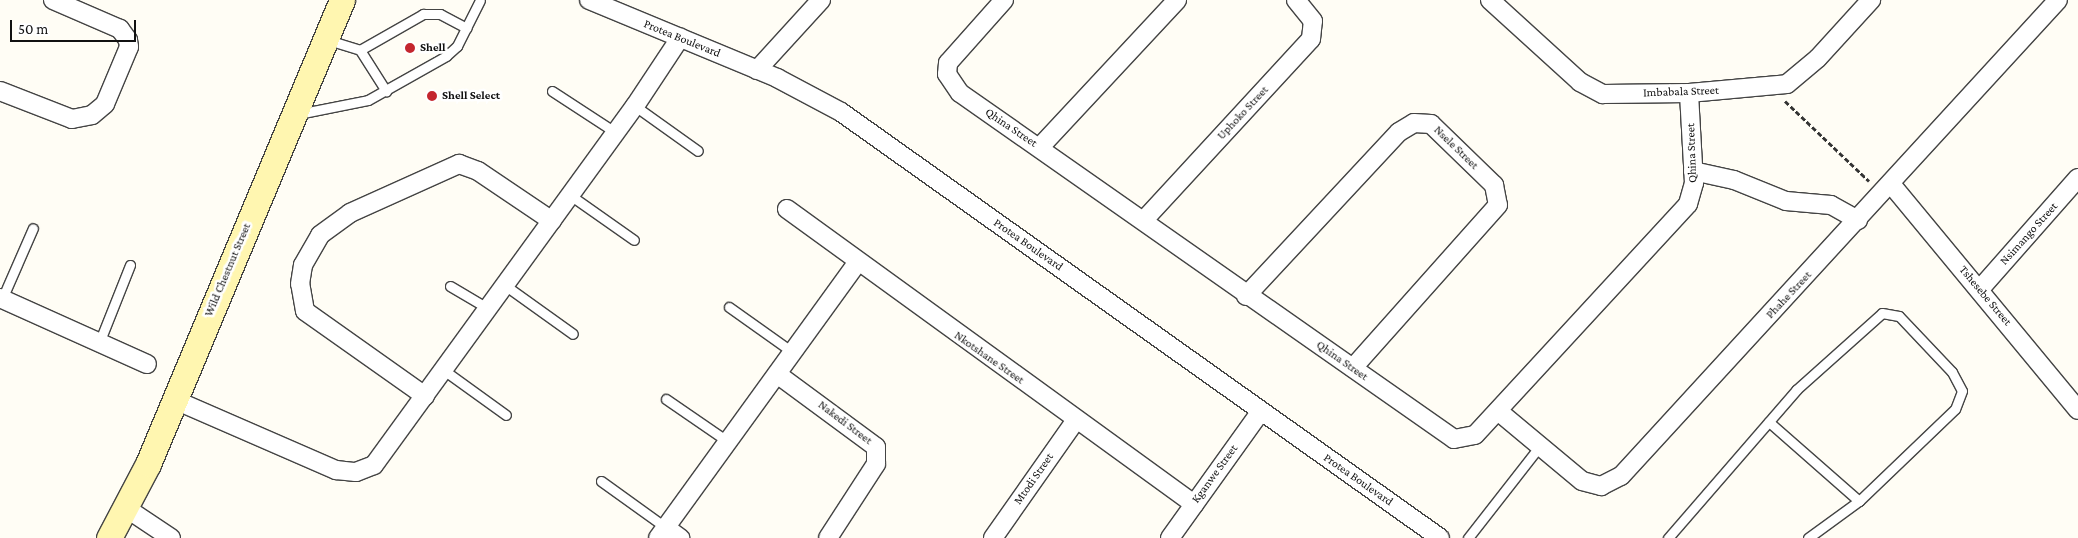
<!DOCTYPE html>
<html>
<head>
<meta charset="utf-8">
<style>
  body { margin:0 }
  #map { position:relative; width:2078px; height:538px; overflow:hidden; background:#fffdf5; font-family:"Crimson Pro",serif }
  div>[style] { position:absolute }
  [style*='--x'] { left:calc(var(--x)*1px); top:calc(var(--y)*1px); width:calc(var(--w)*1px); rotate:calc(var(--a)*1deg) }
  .path>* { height:3px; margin-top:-1.5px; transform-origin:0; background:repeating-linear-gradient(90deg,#333 0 5px,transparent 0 7.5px) }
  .roads { filter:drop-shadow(1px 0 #444) drop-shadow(-1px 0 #444) drop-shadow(0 1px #444) drop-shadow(0 -1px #444) }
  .lane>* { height:9px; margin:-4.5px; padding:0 4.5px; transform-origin:4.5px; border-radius:4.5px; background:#fff }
  .street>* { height:18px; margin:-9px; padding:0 9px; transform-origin:9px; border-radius:9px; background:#fff }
  .secondary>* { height:25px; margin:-12.5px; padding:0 12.5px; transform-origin:12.5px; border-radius:12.5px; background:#fff6b0 }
  .dots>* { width:14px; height:14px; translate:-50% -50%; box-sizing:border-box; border:2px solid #fff; border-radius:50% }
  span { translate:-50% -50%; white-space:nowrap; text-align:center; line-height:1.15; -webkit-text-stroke:5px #fff; paint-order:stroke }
  .street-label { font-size:12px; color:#111 }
  .poi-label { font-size:12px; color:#111; font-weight:700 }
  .left { translate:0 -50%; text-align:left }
  .scale { position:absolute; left:10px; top:20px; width:126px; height:22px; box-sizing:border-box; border:2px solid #111; border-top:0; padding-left:6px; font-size:15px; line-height:18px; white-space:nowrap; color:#111; -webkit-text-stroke:4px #fff; paint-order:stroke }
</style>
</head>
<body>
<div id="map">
  <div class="path">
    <i style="--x:1785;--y:101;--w:116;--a:43.6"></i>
  </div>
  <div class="roads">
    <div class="lane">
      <i style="--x:328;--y:40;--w:34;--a:17"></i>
      <i style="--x:360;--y:50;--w:49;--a:57.6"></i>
      <i style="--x:360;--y:50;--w:73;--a:-29.7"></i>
      <i style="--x:423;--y:14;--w:17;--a:0"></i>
      <i style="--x:440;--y:14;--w:30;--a:28"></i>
      <i style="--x:552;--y:91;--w:75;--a:33.1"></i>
      <i style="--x:635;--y:106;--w:77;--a:35.5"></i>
      <i style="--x:298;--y:114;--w:71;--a:-11.3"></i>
      <i style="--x:368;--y:100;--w:90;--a:-29.4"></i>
      <i style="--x:446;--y:56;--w:15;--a:-42"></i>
      <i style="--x:457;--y:46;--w:51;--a:-63.4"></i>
      <i style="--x:570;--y:195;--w:78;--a:35.1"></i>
      <i style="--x:450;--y:286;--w:45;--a:30.5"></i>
      <i style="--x:506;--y:286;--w:82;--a:35.6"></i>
      <i style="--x:2;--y:299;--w:77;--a:-66.4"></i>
      <i style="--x:729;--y:307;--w:76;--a:35.4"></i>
      <i style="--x:99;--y:343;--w:84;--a:-68.3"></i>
      <i style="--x:445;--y:371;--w:75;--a:35.8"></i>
      <i style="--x:666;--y:399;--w:74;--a:34.5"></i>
      <i style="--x:601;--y:481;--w:79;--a:35.7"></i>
      <i style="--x:1468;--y:538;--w:115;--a:-52"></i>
      <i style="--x:1668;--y:538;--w:196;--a:-49.1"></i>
      <i style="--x:1796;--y:390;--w:115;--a:-41.8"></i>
      <i style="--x:1882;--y:313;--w:17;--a:10"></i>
      <i style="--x:1899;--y:316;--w:77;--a:46.6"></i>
      <i style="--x:1952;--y:372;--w:21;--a:62"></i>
      <i style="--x:1962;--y:391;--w:19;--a:111"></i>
      <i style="--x:1955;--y:409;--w:133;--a:136.2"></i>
      <i style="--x:1859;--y:501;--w:120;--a:-138.7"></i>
      <i style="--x:1808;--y:538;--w:63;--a:-36"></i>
    </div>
    <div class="street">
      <i style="--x:589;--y:0;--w:204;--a:22.5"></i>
      <i style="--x:777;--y:78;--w:72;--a:28"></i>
      <i style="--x:841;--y:112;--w:735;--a:35.42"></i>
      <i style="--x:1004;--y:0;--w:84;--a:131.6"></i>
      <i style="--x:948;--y:63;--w:11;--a:95"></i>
      <i style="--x:947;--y:74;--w:23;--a:56"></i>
      <i style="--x:960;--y:93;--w:603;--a:35.01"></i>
      <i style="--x:1454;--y:439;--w:21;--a:-11"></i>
      <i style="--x:1475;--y:435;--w:314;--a:-47.3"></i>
      <i style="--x:1688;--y:204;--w:22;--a:-74"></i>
      <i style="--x:1694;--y:183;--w:90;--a:-93.2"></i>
      <i style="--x:1490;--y:0;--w:122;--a:42.3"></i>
      <i style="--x:1580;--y:82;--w:26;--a:28"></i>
      <i style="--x:1603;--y:94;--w:86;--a:-0.7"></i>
      <i style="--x:1689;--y:93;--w:98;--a:-5.2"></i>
      <i style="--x:1787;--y:84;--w:40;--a:-40"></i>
      <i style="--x:1818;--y:58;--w:79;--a:-47.6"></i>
      <i style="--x:757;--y:70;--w:95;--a:-47.6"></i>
      <i style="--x:0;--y:91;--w:77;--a:21.3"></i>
      <i style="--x:72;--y:119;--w:20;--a:-11"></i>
      <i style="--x:92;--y:115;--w:17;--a:-40"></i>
      <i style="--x:105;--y:104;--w:62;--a:-67.2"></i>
      <i style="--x:129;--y:47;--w:7;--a:-98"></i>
      <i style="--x:128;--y:40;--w:14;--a:-126"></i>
      <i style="--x:120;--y:29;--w:73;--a:-156.6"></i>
      <i style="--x:1040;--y:147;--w:201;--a:-47"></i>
      <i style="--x:1693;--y:171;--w:42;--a:12.4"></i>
      <i style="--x:1734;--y:180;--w:56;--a:22"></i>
      <i style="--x:1786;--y:201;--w:45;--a:5.1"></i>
      <i style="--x:1831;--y:205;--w:31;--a:29"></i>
      <i style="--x:1891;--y:184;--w:293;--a:50.4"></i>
      <i style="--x:787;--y:209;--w:503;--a:35.94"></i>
      <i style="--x:1144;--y:220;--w:246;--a:-47.3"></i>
      <i style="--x:1311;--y:39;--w:18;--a:-84"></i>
      <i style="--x:1313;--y:21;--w:27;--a:-129"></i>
      <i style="--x:1980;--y:289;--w:148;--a:-48.6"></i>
      <i style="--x:1246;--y:296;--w:224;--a:-47"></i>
      <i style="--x:1399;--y:132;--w:17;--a:-31"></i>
      <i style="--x:1414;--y:123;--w:17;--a:3"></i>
      <i style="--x:1431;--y:124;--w:88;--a:44.1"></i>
      <i style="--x:1494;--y:185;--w:20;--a:79"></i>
      <i style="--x:1498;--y:205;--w:218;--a:131.7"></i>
      <i style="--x:0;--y:298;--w:161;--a:24.2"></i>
      <i style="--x:777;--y:374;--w:123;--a:36.4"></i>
      <i style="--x:876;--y:447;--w:17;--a:90"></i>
      <i style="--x:876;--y:464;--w:88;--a:123"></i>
      <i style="--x:425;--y:396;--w:147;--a:-144.7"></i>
      <i style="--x:305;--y:311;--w:27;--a:-100"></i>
      <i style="--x:300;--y:284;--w:19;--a:-81"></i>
      <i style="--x:303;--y:265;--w:34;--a:-60"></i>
      <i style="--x:320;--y:235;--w:37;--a:-36"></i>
      <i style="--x:350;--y:213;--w:120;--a:-24.2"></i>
      <i style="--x:459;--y:164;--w:20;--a:20"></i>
      <i style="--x:478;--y:171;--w:89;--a:34"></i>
      <i style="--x:175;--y:400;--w:176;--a:23.5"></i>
      <i style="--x:336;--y:470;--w:20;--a:6"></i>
      <i style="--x:356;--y:472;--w:19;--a:-21"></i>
      <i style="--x:374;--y:465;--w:444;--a:-54"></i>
      <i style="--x:635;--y:106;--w:82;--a:-56.5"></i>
      <i style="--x:1498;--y:411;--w:109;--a:39.8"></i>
      <i style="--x:1582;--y:481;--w:20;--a:15"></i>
      <i style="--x:1601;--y:486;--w:22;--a:-27"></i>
      <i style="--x:1621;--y:476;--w:646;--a:-47.45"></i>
      <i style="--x:126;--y:508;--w:54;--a:33.7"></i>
      <i style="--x:665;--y:527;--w:19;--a:36"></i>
      <i style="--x:658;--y:538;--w:339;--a:-54.1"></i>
      <i style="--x:993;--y:538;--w:144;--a:-54.9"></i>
      <i style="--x:1170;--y:538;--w:156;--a:-54.4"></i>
    </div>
    <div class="secondary">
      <i style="--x:109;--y:538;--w:84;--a:-62.2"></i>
      <i style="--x:148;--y:464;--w:503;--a:-67.31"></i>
    </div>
  </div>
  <div class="dots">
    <i style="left:410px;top:48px;background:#c4262e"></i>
    <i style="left:432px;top:96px;background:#c4262e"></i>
  </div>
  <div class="street-label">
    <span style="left:682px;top:39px;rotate:22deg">Protea Boulevard</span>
    <span style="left:1681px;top:92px;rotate:-2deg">Imbabala Street</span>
    <span style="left:1243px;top:113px;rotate:-47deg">Uphoko Street</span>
    <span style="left:1011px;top:128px;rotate:34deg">Qhina Street</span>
    <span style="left:1456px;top:148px;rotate:44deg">Nsele Street</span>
    <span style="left:1692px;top:153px;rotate:-92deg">Qhina Street</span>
    <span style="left:2029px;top:234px;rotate:-48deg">Nsimango Street</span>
    <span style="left:1028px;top:245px;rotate:35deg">Protea Boulevard</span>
    <span style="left:228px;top:270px;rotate:-67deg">Wild Chestnut Street</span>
    <span style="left:1789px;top:295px;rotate:-47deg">Phahe Street</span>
    <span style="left:1985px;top:296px;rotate:50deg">Tshesebe Street</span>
    <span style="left:989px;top:358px;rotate:35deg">Nkotshane Street</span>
    <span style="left:1342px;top:361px;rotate:35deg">Qhina Street</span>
    <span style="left:845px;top:423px;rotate:37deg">Nakedi Street</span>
    <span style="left:1215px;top:474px;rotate:-54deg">Kganwe Street</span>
    <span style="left:1034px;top:479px;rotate:-55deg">Mtodi Street</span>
    <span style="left:1358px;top:480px;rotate:35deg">Protea Boulevard</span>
  </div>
  <div class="poi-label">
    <span class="left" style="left:420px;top:48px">Shell</span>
    <span class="left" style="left:442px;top:96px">Shell Select</span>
  </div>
  <div class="scale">50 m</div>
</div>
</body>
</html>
